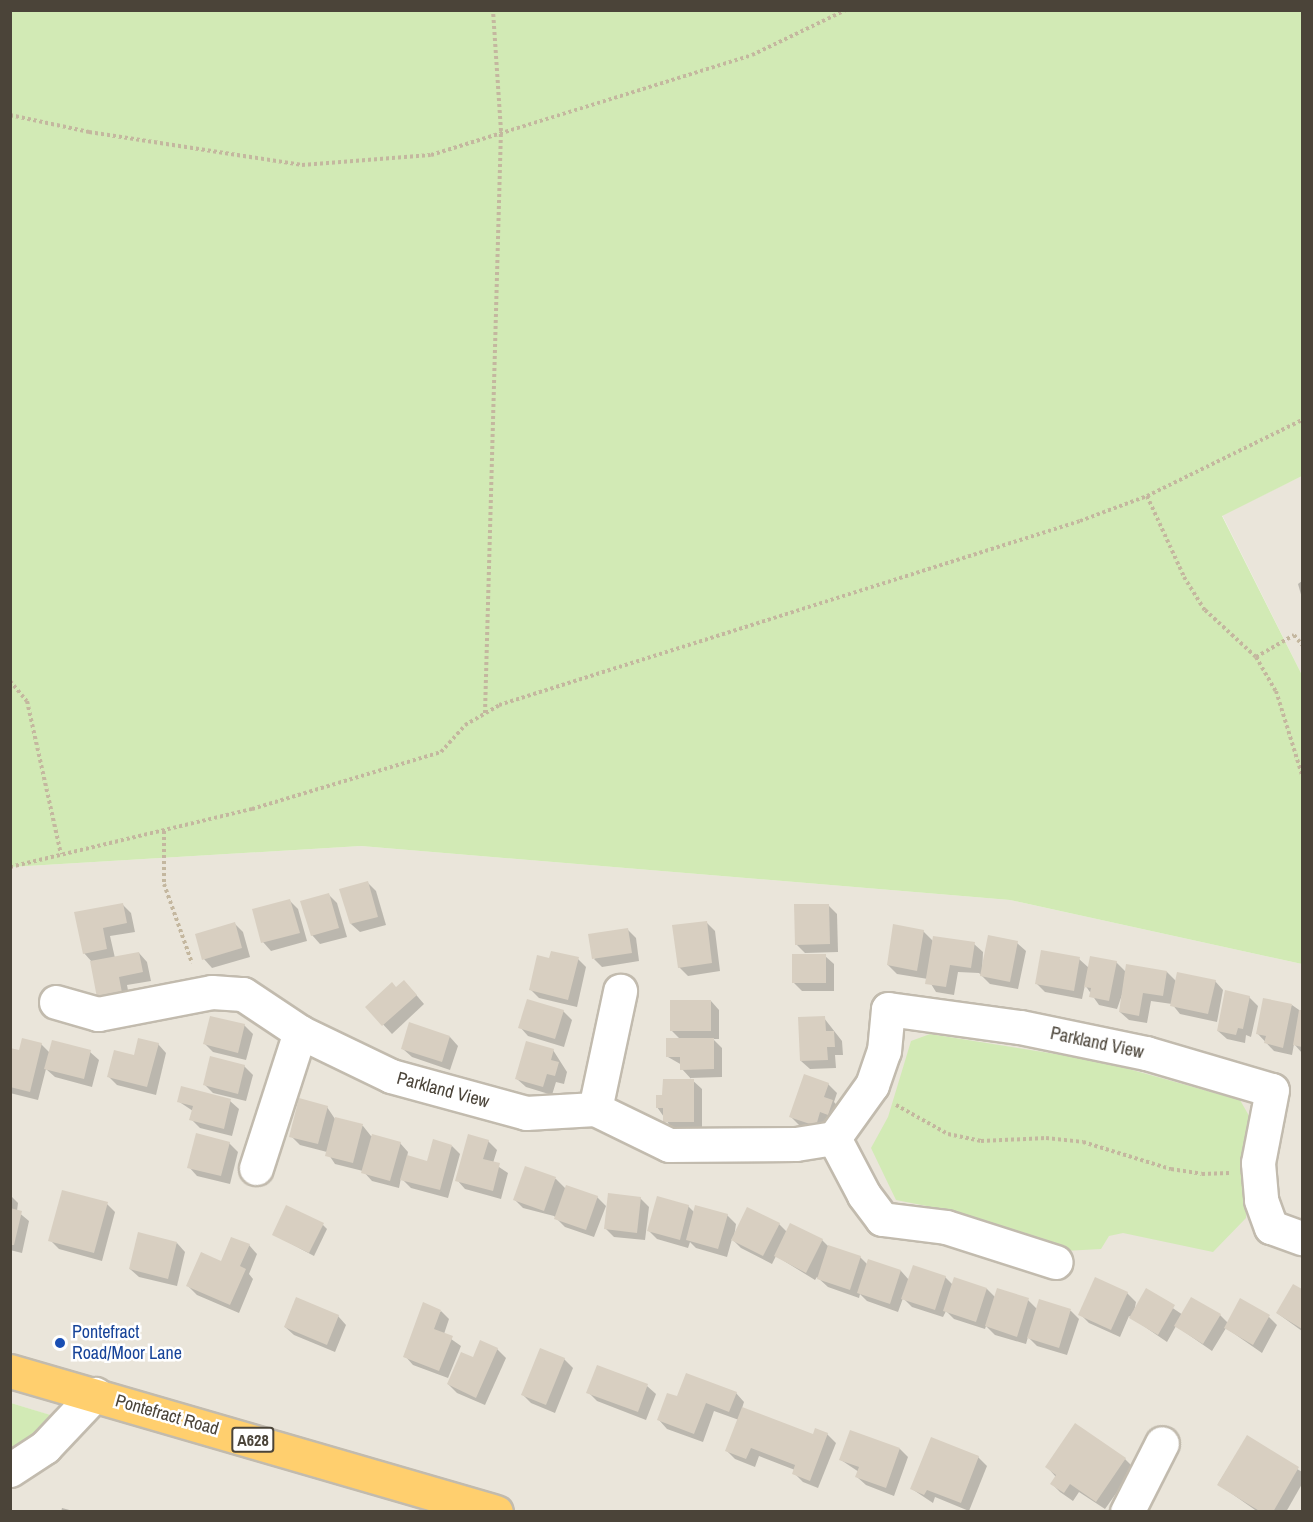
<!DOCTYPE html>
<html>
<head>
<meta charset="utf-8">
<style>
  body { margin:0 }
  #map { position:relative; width:1313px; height:1522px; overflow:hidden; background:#f6f3ec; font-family:"Archivo Narrow",sans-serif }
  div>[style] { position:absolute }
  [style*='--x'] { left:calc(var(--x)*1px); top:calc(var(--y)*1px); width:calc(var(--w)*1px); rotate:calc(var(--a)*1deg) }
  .residential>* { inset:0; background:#eae5da }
  .green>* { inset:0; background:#d2eab5 }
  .shadow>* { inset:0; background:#0003 }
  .building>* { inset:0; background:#d8cfc1 }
  .path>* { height:4px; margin-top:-2px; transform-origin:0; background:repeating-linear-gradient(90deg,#c4b79f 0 3px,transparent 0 6px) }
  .roads { filter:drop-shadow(2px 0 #c2bbae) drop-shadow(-2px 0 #c2bbae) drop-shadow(0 2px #c2bbae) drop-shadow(0 -2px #c2bbae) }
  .minor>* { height:33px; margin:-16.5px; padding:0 16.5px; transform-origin:16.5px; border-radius:16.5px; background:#fff }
  .highway>* { height:33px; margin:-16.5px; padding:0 16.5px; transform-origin:16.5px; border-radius:16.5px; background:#ffcf6e }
  .dots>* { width:16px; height:16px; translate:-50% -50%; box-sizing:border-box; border:3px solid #fff; border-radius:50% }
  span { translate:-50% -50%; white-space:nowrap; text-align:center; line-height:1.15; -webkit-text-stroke:5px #fff; paint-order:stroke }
  .shield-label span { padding:2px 4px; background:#fff; border:2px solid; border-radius:4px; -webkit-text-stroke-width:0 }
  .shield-label { font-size:16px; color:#4b4439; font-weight:700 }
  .street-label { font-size:18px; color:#4b4439 }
  .transit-label { font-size:18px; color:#164399 }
  .left { translate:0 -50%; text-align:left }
  .frame { position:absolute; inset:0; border:12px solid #4b4439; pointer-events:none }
</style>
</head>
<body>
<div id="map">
  <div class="residential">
    <i style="clip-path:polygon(1302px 476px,1302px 675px,1222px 515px)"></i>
    <i style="clip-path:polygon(361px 846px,1010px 900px,1302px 964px,1302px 1511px,11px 1512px,10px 1450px,56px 1417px,11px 1403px,11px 867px)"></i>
  </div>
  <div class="green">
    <i style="clip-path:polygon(10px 11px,1302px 11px,1302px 476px,1222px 516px,1302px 675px,1302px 964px,1010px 900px,361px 846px,11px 867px)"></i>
    <i style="clip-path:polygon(930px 1034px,1100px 1061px,1240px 1100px,1252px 1121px,1246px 1218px,1213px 1252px,1123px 1233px,1109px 1236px,1101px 1249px,1064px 1251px,957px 1212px,896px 1200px,871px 1148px,888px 1117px,911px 1041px)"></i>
    <i style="clip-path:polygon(11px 1403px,57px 1417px,11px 1450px)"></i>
  </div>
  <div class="shadow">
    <i style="clip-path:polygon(1302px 581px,1302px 598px,1298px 584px)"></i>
    <i style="clip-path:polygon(368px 883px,376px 891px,386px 925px,360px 932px,351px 924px)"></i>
    <i style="clip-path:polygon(328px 894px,337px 903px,347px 937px,320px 944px,312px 935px)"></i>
    <i style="clip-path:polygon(290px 901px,298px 909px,307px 941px,271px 951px,263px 942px)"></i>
    <i style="clip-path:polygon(122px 904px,131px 913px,135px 932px,110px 936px,115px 958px,139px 953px,147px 962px,151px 981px,127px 985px,131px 1006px,84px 953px,76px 913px)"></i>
    <i style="clip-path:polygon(828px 905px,837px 914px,838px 952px,805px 953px,796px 944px)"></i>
    <i style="clip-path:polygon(706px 922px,715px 931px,720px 971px,688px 976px,679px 967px)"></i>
    <i style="clip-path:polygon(235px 924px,243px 932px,250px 957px,212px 968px,204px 959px)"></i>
    <i style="clip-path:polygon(627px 929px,636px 938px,639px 961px,602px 967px,594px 959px)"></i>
    <i style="clip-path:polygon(923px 931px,934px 942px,974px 944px,983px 952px,982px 973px,1017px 943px,1026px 951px,1018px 989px,990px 984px,979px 973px,958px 972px,954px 995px,936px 992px,928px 979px,897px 974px,888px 965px)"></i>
    <i style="clip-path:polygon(825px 956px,834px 964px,834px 991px,802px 991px,793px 982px)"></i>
    <i style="clip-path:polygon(578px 959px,586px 967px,577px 1007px,539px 998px,531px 990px,550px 960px)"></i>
    <i style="clip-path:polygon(1079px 959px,1089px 968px,1116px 962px,1127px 973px,1167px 972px,1177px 982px,1215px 981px,1223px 990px,1217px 1022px,1180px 1014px,1172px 1004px,1151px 1001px,1147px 1023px,1129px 1020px,1120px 1012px,1124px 989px,1117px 1009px,1099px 1005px,1085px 985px,1082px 999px,1045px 992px,1037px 984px)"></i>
    <i style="clip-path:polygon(412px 990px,424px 1004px,392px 1034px,367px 1007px)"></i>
    <i style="clip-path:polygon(1249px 997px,1258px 1006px,1251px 1037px,1246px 1035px,1245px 1043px,1227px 1039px,1218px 1031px)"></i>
    <i style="clip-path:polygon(711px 1001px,719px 1010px,719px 1039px,713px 1039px,722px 1048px,722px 1077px,690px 1078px,702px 1089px,702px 1130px,673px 1130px,657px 1107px,664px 1097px,693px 1081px,682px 1069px,682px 1065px,668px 1057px,681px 1040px,672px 1031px)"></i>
    <i style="clip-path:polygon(1292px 1005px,1302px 1012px,1302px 1053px,1294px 1044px,1292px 1055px,1274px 1051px,1258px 1034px)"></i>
    <i style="clip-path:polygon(563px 1011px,572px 1020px,564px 1047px,528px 1036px,520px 1027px)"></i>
    <i style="clip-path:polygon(824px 1018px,842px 1041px,843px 1055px,835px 1055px,836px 1068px,810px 1069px,801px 1061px)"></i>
    <i style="clip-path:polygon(244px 1025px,253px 1034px,246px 1060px,213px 1052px,205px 1044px)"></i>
    <i style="clip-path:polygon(450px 1037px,458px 1046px,450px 1070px,412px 1057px,403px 1049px)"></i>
    <i style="clip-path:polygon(41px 1044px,50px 1053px,90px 1052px,99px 1060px,92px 1087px,55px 1077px,46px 1069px,38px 1100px,10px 1093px,10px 1050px,20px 1052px)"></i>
    <i style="clip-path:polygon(158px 1044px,166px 1053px,156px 1095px,117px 1085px,109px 1077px)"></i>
    <i style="clip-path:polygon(553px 1050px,567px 1072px,564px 1084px,556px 1082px,552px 1095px,526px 1087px,517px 1079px)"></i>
    <i style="clip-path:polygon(244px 1066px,253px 1075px,246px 1101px,213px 1093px,204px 1084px)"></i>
    <i style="clip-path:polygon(828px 1084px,837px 1093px,834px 1102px,841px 1110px,824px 1134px,799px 1125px,791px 1117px)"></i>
    <i style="clip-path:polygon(178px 1101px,230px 1101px,239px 1109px,232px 1136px,200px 1128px,191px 1119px,193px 1111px)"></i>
    <i style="clip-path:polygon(327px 1107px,335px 1119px,363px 1126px,371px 1136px,400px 1143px,408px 1152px,407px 1157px,428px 1163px,452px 1146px,460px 1154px,448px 1198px,411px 1188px,401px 1178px,399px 1188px,372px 1181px,363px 1171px,335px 1164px,327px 1152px,300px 1145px,291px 1136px)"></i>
    <i style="clip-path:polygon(488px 1141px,497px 1150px,493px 1163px,508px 1173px,501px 1199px,465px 1189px,457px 1180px)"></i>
    <i style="clip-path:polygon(229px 1143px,238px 1152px,230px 1184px,197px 1176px,189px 1167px)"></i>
    <i style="clip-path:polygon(526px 1168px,556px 1179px,566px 1189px,597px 1197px,606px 1206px,594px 1237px,565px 1227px,554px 1216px,523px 1208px,515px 1200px)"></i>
    <i style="clip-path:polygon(10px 1195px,18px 1203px,17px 1211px,29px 1221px,22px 1253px,10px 1250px)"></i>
    <i style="clip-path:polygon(640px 1198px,649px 1207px,645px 1240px,614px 1237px,605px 1228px)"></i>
    <i style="clip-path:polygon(107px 1204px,115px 1212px,102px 1261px,59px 1249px,50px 1240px)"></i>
    <i style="clip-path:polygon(688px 1206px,695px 1213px,727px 1215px,736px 1224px,734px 1237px,779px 1224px,787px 1232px,822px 1240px,828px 1246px,860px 1257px,868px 1265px,869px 1261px,901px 1271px,909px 1280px,945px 1277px,953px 1285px,987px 1289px,996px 1298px,1028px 1300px,1037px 1309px,1040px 1301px,1071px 1311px,1079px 1319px,1067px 1355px,1037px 1346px,1028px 1337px,1026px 1344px,995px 1335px,986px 1326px,985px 1329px,954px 1319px,946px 1311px,943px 1317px,912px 1307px,903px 1298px,898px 1312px,867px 1301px,860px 1294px,859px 1298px,828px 1287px,817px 1277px,815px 1280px,776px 1256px,772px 1264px,741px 1248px,732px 1239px,727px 1257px,696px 1248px,690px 1242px,688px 1248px,657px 1239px,649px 1231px)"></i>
    <i style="clip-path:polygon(323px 1225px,327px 1229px,314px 1256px,273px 1234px)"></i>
    <i style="clip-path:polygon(177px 1243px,185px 1252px,177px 1286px,139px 1277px,130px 1269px)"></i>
    <i style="clip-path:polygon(249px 1245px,257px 1254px,249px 1274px,253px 1279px,239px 1313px,197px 1295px,188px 1286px)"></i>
    <i style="clip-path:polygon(1294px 1286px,1302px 1291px,1302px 1331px,1277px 1313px)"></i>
    <i style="clip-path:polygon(1146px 1290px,1183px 1315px,1220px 1315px,1228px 1323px,1269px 1317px,1277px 1325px,1262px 1353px,1226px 1328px,1212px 1351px,1176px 1326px,1167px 1342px,1129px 1316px,1120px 1337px,1089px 1323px,1080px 1314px,1127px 1293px,1136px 1302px,1134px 1312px)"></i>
    <i style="clip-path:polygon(441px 1311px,449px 1319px,444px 1334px,461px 1346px,448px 1378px,413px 1365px,405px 1356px)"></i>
    <i style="clip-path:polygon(338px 1316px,346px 1325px,335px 1352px,294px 1335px,285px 1327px)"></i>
    <i style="clip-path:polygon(497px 1349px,506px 1358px,485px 1405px,457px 1393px,448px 1384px,473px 1359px)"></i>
    <i style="clip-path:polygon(564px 1359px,573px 1368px,555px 1413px,531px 1403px,523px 1395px)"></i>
    <i style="clip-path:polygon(647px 1386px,656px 1394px,646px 1420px,597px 1401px,588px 1392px)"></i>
    <i style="clip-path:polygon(736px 1393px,744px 1402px,742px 1408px,813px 1436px,827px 1434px,836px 1443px,818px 1488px,803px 1482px,794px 1473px,795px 1470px,759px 1456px,755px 1467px,735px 1459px,727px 1451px,739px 1420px,714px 1411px,703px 1442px,667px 1429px,659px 1420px,678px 1398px)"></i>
    <i style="clip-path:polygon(1247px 1437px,1302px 1472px,1302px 1484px,1286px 1512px,1258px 1512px,1218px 1484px)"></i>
    <i style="clip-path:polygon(900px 1449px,908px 1457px,894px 1496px,866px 1485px,857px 1477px,859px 1472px,841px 1460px)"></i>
    <i style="clip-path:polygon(978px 1457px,987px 1466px,969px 1511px,935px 1497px,933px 1503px,912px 1489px)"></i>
    <i style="clip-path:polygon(1125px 1459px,1134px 1468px,1105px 1509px,1079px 1492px,1073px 1501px,1060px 1492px,1052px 1484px,1056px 1477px,1047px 1467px)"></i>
    <i style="clip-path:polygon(62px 1508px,77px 1512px,61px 1512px)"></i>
  </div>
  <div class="building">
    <i style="clip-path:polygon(368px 881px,378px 917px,350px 924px,339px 889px)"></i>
    <i style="clip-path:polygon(329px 893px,339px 928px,311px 936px,300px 901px)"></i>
    <i style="clip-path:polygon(290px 899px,300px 933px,261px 943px,252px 909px)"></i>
    <i style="clip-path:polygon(123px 903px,127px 923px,103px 928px,107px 949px,83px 954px,74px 912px)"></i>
    <i style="clip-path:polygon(794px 904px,829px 904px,830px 944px,795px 945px)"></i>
    <i style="clip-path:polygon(707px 921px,712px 963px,678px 968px,672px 925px)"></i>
    <i style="clip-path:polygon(235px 922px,242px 948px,202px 960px,195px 934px)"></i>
    <i style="clip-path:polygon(893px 924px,924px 930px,917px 971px,887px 965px)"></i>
    <i style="clip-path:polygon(628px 928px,632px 953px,592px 959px,588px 934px)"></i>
    <i style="clip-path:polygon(988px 935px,1018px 941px,1010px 982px,980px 976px)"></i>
    <i style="clip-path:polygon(933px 936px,975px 942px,971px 968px,950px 965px,946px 987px,925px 984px)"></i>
    <i style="clip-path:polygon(1041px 950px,1080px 957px,1074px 991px,1035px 984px)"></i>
    <i style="clip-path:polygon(551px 951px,579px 957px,568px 1000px,529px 990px,537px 955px,549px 958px)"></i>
    <i style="clip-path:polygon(139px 952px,143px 972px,119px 977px,123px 998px,98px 1003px,90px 961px)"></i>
    <i style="clip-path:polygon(792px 954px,826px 954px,826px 983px,792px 983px)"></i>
    <i style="clip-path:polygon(1090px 956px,1117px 961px,1109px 1001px,1089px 997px,1091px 988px,1084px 987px)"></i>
    <i style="clip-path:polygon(1126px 964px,1167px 971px,1163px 996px,1143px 993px,1139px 1016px,1119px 1012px)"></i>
    <i style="clip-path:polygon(1177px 972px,1216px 980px,1208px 1014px,1170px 1006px)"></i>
    <i style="clip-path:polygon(404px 980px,417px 995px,382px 1026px,365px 1007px,392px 982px,396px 987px)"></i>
    <i style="clip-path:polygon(1225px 990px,1250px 996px,1243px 1029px,1238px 1028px,1236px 1035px,1217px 1031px)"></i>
    <i style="clip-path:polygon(1263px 998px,1292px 1004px,1283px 1048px,1264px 1043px,1266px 1036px,1256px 1034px)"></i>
    <i style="clip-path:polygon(527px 999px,564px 1010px,555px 1039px,518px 1028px)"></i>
    <i style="clip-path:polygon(670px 1000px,711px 1000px,711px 1031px,670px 1031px)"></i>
    <i style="clip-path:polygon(1299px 1010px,1302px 1010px,1302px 1047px,1293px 1045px)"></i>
    <i style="clip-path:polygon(210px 1016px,245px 1024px,238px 1053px,203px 1044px)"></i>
    <i style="clip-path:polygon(825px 1016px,826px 1031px,834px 1031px,835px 1047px,827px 1047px,828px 1060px,800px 1061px,798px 1017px)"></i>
    <i style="clip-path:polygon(409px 1022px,450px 1036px,442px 1062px,401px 1049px)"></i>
    <i style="clip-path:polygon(22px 1038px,42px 1043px,30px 1092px,10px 1087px,10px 1048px,19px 1050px)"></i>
    <i style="clip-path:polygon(138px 1038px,159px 1043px,147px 1087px,107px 1077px,114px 1050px,134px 1055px)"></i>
    <i style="clip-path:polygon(666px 1038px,714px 1038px,714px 1069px,680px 1070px,680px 1057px,666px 1057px)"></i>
    <i style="clip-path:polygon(52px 1040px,91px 1050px,84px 1079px,44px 1069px)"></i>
    <i style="clip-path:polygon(526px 1041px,554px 1049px,551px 1060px,559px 1062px,555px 1076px,547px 1074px,543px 1087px,515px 1079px)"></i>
    <i style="clip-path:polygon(210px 1056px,245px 1065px,238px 1094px,203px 1085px)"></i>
    <i style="clip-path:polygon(804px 1074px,829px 1083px,824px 1097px,833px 1100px,828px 1115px,820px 1112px,816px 1126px,789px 1117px)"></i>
    <i style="clip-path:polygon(663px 1079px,694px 1079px,694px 1122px,663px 1122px,663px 1108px,656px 1108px,656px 1095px,662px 1095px)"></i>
    <i style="clip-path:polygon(181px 1086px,231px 1099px,224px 1129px,189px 1120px,193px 1106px,177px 1102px)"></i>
    <i style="clip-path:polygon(299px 1098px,328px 1106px,318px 1144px,289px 1137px)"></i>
    <i style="clip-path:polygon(335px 1117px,363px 1124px,353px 1163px,325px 1156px)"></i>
    <i style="clip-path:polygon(196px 1133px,230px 1142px,221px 1176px,187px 1168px)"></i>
    <i style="clip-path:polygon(372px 1134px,401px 1142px,390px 1181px,361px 1173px)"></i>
    <i style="clip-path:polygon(468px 1134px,489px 1140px,483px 1159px,500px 1163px,493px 1191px,455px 1181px)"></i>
    <i style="clip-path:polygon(433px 1139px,452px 1145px,440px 1190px,400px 1180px,407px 1155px,427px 1161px)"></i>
    <i style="clip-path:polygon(525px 1166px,556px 1177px,544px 1211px,513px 1200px)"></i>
    <i style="clip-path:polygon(566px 1185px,598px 1196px,586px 1230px,554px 1219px)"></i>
    <i style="clip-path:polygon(62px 1190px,108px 1202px,94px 1253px,48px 1241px)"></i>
    <i style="clip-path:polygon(608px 1193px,641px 1197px,637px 1233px,604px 1229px)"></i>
    <i style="clip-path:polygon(657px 1196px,689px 1205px,680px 1240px,647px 1231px)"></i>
    <i style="clip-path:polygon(286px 1205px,324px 1223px,309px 1253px,272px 1235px)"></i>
    <i style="clip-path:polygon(695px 1205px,728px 1214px,718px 1249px,686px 1240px)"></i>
    <i style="clip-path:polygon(747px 1207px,780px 1223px,763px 1256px,731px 1240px)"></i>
    <i style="clip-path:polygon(10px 1208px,22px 1211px,14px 1245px,10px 1245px)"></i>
    <i style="clip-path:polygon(790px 1223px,823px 1239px,806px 1273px,774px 1256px)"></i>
    <i style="clip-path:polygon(138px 1232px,177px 1242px,168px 1279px,129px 1269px)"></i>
    <i style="clip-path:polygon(231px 1237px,250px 1244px,240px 1266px,246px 1269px,230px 1305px,186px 1286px,201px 1252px,221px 1261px)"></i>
    <i style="clip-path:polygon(828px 1245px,861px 1256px,850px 1290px,817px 1279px)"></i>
    <i style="clip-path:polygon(868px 1259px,901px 1270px,890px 1304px,857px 1293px)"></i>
    <i style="clip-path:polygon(913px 1265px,946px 1276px,935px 1310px,901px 1299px)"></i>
    <i style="clip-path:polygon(954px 1277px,987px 1288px,976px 1322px,943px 1311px)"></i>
    <i style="clip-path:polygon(1095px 1277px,1128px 1292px,1111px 1330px,1078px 1315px)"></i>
    <i style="clip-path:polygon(1293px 1284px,1302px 1289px,1302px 1329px,1276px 1313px)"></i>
    <i style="clip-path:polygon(997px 1288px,1029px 1298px,1017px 1337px,985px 1326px)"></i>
    <i style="clip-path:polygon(1146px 1288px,1175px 1305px,1158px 1335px,1129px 1318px)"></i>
    <i style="clip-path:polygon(296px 1297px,339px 1315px,327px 1345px,284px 1327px)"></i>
    <i style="clip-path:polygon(1191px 1297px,1221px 1314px,1203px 1344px,1174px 1326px)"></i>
    <i style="clip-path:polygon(1240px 1298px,1270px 1315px,1253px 1345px,1224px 1328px)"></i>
    <i style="clip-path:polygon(1039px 1299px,1071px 1309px,1059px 1348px,1027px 1338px)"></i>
    <i style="clip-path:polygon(423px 1302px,441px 1310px,434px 1329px,453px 1336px,439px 1371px,403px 1357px)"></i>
    <i style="clip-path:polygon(480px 1340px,498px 1348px,476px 1398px,447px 1384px,461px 1352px,473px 1357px)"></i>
    <i style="clip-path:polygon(540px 1348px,565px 1358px,546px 1405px,521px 1395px)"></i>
    <i style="clip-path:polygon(597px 1365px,648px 1384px,638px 1412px,586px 1393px)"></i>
    <i style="clip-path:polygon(686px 1373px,737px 1392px,729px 1412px,706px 1403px,694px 1434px,657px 1420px,667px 1393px,677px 1396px)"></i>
    <i style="clip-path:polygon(742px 1407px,813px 1434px,815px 1428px,828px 1433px,810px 1481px,792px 1474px,795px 1465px,751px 1448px,746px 1459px,725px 1451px)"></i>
    <i style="clip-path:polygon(1075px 1423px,1126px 1458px,1096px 1502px,1070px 1484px,1064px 1493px,1050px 1484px,1056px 1475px,1045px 1467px)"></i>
    <i style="clip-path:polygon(850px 1430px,900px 1448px,886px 1488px,855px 1477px,859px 1467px,839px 1460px)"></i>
    <i style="clip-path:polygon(1247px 1435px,1299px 1467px,1273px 1512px,1261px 1512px,1217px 1485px)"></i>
    <i style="clip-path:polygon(931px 1437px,979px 1456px,961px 1503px,927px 1490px,924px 1495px,910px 1489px)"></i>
  </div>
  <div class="path">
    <i style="--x:10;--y:115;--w:81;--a:12.1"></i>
    <i style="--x:89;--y:132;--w:216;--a:8.8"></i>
    <i style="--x:302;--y:165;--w:129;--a:-4.4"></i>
    <i style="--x:431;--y:155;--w:336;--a:-17.3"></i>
    <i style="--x:752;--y:55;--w:104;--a:-25.6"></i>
    <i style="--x:1147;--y:496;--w:89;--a:65.4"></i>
    <i style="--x:1184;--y:577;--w:39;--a:58"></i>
    <i style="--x:1205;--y:610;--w:69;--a:42.7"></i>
    <i style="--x:1256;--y:657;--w:39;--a:60"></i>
    <i style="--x:1276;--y:691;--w:88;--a:72.8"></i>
    <i style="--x:1256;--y:657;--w:44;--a:-30.1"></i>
    <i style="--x:1294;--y:635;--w:13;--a:51"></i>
    <i style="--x:10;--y:681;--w:26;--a:50"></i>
    <i style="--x:27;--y:701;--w:157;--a:77.5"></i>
    <i style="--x:485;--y:713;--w:582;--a:-88.43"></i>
    <i style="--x:501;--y:131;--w:121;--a:-93.8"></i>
    <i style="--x:164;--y:831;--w:53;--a:90"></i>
    <i style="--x:164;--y:884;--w:84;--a:70.5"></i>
    <i style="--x:10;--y:867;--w:249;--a:-13.5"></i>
    <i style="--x:252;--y:809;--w:197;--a:-16.8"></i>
    <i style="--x:441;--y:752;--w:36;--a:-48"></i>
    <i style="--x:465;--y:725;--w:39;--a:-30"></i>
    <i style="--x:499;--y:705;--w:609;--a:-17.57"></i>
    <i style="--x:1080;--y:521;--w:72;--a:-20.5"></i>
    <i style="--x:1147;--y:496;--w:173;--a:-26.1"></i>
    <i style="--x:896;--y:1105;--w:60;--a:29.1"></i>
    <i style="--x:948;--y:1134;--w:34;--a:12"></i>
    <i style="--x:981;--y:1141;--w:65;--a:-2.6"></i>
    <i style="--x:1046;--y:1138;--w:37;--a:6"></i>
    <i style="--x:1083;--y:1142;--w:92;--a:17.1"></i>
    <i style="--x:1171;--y:1169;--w:31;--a:9"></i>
    <i style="--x:1202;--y:1174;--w:27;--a:-2"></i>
  </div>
  <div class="roads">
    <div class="minor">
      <i style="--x:56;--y:1002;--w:44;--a:15.9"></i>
      <i style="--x:98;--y:1014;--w:116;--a:-10.9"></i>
      <i style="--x:212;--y:992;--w:31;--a:4"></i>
      <i style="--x:243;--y:994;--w:69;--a:33.7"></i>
      <i style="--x:300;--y:1032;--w:101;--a:25.8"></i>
      <i style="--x:391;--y:1076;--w:140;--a:15.3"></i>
      <i style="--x:526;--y:1113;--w:69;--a:-3.3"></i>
      <i style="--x:595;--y:1109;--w:82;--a:25.9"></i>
      <i style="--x:669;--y:1145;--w:127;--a:-0.5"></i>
      <i style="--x:796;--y:1144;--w:38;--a:-9"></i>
      <i style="--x:834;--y:1138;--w:65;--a:-54.4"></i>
      <i style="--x:872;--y:1085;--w:36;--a:-71"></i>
      <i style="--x:884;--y:1051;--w:42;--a:-84.6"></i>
      <i style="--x:888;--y:1009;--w:133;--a:7.8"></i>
      <i style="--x:1020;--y:1027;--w:129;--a:11.7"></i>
      <i style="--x:1146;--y:1053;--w:131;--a:16.4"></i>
      <i style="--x:1272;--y:1090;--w:74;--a:100.9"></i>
      <i style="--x:1258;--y:1163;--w:37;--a:85"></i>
      <i style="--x:1261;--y:1200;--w:29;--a:70"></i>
      <i style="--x:1271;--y:1227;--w:33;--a:20"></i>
      <i style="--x:595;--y:1109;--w:121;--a:-78"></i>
      <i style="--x:834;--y:1138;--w:64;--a:62.2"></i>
      <i style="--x:864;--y:1195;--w:30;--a:53"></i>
      <i style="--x:882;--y:1219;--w:64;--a:7.1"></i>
      <i style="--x:946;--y:1227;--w:115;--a:17.7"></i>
      <i style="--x:256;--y:1168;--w:143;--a:-72.1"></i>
      <i style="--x:10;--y:1470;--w:42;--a:-33.3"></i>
      <i style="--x:45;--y:1447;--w:73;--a:-46.7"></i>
      <i style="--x:1127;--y:1512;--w:77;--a:-63.1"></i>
    </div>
    <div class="highway">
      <i style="--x:10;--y:1371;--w:506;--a:16.18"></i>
    </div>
  </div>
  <div class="dots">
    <i style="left:60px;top:1343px;background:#1a4fb4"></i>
  </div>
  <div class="shield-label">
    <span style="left:253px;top:1440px">A628</span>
  </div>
  <div class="street-label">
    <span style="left:1097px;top:1043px;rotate:12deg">Parkland View</span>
    <span style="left:443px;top:1090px;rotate:15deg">Parkland View</span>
    <span style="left:167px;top:1415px;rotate:16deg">Pontefract Road</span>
  </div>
  <div class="transit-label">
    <span class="left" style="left:72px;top:1343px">Pontefract<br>Road/Moor Lane</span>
  </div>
  <div class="frame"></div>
</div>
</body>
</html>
